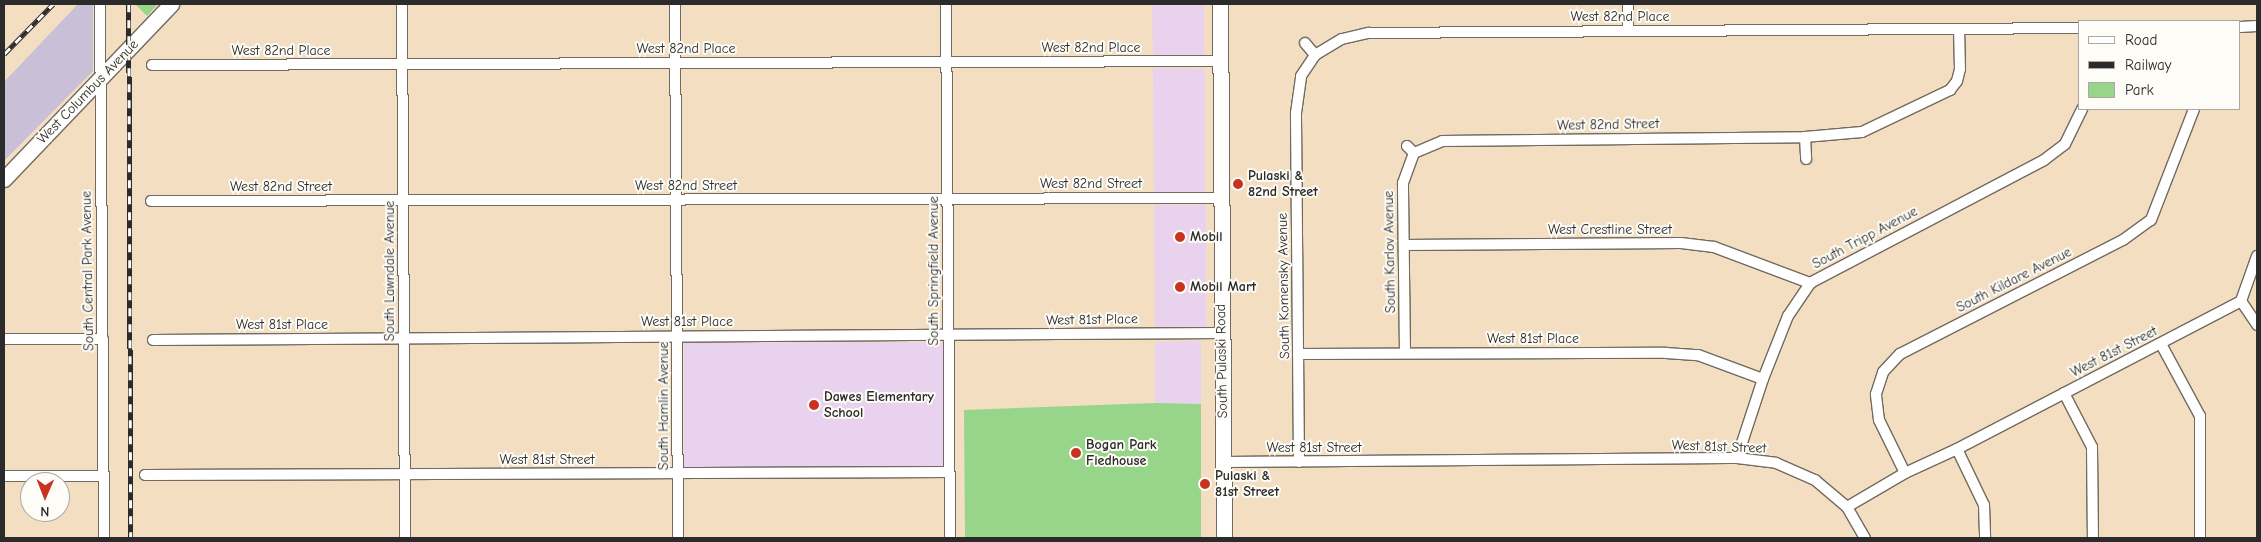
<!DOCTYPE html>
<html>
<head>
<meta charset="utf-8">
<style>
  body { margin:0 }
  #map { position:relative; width:2261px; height:542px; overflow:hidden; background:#f3dec1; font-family:"Comic Neue",sans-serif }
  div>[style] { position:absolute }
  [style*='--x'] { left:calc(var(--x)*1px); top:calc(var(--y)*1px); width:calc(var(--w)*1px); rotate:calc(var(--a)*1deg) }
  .built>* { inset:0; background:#e8d2ee }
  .industrial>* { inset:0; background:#c9bfd7 }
  .green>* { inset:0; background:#97d58a }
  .roads { filter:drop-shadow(1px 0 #716a60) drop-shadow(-1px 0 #716a60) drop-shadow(0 1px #716a60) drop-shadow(0 -1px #716a60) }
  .street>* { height:10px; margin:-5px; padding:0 5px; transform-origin:5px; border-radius:5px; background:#fff }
  .secondary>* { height:15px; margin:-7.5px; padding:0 7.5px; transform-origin:7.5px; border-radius:7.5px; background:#fff }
  .rail>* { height:4.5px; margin-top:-2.25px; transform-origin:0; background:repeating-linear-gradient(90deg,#fdfcf7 0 8px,#2b2b2b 0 16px); box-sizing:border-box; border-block:1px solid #2b2b2b }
  .dots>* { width:14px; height:14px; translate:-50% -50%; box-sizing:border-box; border:2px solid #fdfcf7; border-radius:50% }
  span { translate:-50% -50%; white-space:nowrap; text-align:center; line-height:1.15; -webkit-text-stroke:4px #fdfcf7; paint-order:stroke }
  .street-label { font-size:14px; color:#2b2b2b }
  .poi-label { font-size:14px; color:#2b2b2b; font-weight:700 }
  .left { translate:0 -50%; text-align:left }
  .frame { position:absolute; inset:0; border:5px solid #2b2b2b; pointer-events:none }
  .legend { position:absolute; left:2078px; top:20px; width:162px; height:90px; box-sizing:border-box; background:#fdfcf7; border:1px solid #a9a8a5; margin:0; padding:6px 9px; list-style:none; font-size:15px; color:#2b2b2b }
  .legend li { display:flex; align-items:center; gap:10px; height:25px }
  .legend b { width:25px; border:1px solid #a9a8a5 }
  .north { position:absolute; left:20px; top:472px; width:50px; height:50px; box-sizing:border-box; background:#fdfcf7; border:1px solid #a9a8a5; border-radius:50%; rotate:181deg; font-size:14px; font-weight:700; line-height:20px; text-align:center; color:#2b2b2b }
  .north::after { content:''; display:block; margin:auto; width:18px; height:22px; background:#c8321e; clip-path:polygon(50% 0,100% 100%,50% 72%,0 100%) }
</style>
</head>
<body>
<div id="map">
  <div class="built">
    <i style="clip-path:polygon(1152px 4px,1204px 4px,1204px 55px,1153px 56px)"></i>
    <i style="clip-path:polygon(1153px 68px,1205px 69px,1205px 192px,1154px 193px)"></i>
    <i style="clip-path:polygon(1154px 205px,1206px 205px,1206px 330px,1155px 330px)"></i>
    <i style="clip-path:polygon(1201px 341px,1201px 404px,1155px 403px,1155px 342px)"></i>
    <i style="clip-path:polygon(944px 342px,945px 467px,684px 467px,684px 343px)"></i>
  </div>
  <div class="industrial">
    <i style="clip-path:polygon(78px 4px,93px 4px,93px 71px,4px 161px,4px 82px)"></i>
  </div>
  <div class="green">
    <i style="clip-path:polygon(135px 4px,158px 4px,147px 16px)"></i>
    <i style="clip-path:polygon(1155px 403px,1201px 404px,1201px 538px,965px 538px,964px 410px)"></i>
  </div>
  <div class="roads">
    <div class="street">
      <i style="--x:100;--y:4;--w:534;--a:89.57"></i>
      <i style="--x:402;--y:4;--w:534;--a:89.68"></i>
      <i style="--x:675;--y:4;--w:534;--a:89.68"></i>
      <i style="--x:946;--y:4;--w:534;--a:89.57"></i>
      <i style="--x:1628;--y:4;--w:26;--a:90"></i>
      <i style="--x:2240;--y:27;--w:17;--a:-3"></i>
      <i style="--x:1305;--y:43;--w:16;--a:50"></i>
      <i style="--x:152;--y:65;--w:1068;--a:-0.21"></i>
      <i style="--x:1805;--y:137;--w:22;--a:87"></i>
      <i style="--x:1407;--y:146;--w:10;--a:45"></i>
      <i style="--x:1414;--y:153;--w:30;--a:-23"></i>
      <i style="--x:1442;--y:141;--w:363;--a:-0.6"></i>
      <i style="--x:1805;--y:137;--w:57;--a:-5"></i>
      <i style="--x:1862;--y:132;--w:98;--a:-25.5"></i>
      <i style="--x:1950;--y:90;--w:11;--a:-52"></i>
      <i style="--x:1957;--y:81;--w:12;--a:-76"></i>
      <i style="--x:1960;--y:69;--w:40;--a:-91.4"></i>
      <i style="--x:151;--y:201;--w:1070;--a:-0.16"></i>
      <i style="--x:1404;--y:245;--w:277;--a:-0.4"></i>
      <i style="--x:1681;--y:243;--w:33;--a:7"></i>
      <i style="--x:1714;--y:247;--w:103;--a:20.6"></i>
      <i style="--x:2241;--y:301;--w:48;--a:-70.4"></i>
      <i style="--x:2241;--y:301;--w:29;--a:56"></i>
      <i style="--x:4;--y:339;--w:99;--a:0"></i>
      <i style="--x:153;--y:340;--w:1069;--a:-0.38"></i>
      <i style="--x:2161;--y:344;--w:82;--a:61.6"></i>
      <i style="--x:2200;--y:416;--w:122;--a:90"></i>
      <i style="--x:1405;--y:353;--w:170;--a:-90.7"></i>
      <i style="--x:1403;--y:183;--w:32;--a:-70"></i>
      <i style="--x:1298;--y:354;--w:368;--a:-0.2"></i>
      <i style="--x:1666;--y:353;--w:32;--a:4"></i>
      <i style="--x:1698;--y:355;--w:69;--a:20.3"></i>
      <i style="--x:2064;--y:393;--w:61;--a:62.6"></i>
      <i style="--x:2092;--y:447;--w:91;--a:89.4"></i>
      <i style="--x:1957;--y:449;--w:62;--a:64.3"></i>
      <i style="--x:1984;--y:505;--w:33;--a:88"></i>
      <i style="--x:1737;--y:458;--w:83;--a:-71.8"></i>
      <i style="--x:1763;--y:379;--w:68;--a:-68.4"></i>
      <i style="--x:1788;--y:316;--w:40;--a:-56"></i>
      <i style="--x:1810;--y:283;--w:264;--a:-27.7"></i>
      <i style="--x:2044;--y:160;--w:26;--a:-37"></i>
      <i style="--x:2065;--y:144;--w:39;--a:-64"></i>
      <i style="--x:1223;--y:462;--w:514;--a:-0.45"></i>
      <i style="--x:1737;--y:458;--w:39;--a:7"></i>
      <i style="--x:1776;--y:463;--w:43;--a:23.6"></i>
      <i style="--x:1815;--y:480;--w:42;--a:40.2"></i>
      <i style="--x:1847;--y:507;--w:36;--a:60"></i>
      <i style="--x:1299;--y:462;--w:349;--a:-90.5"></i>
      <i style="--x:1296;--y:113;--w:37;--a:-82"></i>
      <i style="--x:1301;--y:76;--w:25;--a:-56"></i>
      <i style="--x:1315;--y:55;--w:31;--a:-31"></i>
      <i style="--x:1342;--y:39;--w:28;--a:-13"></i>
      <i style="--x:1369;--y:33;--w:711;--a:-0.4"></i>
      <i style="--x:1905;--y:473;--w:59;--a:-116.1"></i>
      <i style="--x:1879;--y:420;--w:26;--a:-97"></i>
      <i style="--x:1876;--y:394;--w:23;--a:-72"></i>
      <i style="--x:1883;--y:372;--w:25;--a:-47"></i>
      <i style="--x:1900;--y:354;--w:250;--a:-27.1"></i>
      <i style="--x:2123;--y:240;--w:34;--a:-36"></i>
      <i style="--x:2151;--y:220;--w:119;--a:-68.8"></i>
      <i style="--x:145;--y:475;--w:804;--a:-0.21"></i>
      <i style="--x:4;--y:476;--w:100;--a:0"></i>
      <i style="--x:1847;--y:507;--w:67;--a:-30.4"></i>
      <i style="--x:1905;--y:473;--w:57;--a:-24.8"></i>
      <i style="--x:1957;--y:449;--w:320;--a:-27.5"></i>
    </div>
    <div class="secondary">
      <i style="--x:1220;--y:4;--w:534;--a:89.57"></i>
      <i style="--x:4;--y:179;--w:242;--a:-46.3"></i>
    </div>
  </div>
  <div class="rail">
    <i style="--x:129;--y:4;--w:534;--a:89.79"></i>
    <i style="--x:4;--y:54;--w:70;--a:-45.6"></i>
  </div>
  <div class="dots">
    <i style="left:1238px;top:184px;background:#c8321e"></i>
    <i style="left:1180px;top:237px;background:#c8321e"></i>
    <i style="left:1180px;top:287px;background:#c8321e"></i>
    <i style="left:814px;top:405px;background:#c8321e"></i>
    <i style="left:1076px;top:453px;background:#c8321e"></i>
    <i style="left:1205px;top:484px;background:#c8321e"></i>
  </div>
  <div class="street-label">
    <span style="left:1620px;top:17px">West 82nd Place</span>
    <span style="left:1091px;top:48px">West 82nd Place</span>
    <span style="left:686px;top:49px">West 82nd Place</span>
    <span style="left:281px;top:51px">West 82nd Place</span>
    <span style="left:88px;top:92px;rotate:-46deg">West Columbus Avenue</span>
    <span style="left:1608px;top:125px;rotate:-1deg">West 82nd Street</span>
    <span style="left:1091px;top:184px">West 82nd Street</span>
    <span style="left:686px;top:186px">West 82nd Street</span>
    <span style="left:281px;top:187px">West 82nd Street</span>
    <span style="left:1610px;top:230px">West Crestline Street</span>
    <span style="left:1865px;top:238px;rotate:-28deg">South Tripp Avenue</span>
    <span style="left:1390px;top:252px;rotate:-91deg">South Karlov Avenue</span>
    <span style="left:88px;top:271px;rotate:-91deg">South Central Park Avenue</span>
    <span style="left:390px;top:271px;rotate:-90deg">South Lawndale Avenue</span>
    <span style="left:934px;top:271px;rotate:-90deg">South Springfield Avenue</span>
    <span style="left:2014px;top:280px;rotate:-27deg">South Kildare Avenue</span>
    <span style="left:1284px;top:286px;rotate:-91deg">South Komensky Avenue</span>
    <span style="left:1092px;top:320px;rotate:-1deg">West 81st Place</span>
    <span style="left:687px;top:322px">West 81st Place</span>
    <span style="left:282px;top:325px">West 81st Place</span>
    <span style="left:1533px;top:339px">West 81st Place</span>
    <span style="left:2114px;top:352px;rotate:-27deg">West 81st Street</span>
    <span style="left:1222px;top:361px;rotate:-91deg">South Pulaski Road</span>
    <span style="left:664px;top:406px;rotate:-90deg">South Hamlin Avenue</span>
    <span style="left:1719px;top:447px;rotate:2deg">West 81st Street</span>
    <span style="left:1314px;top:448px">West 81st Street</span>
    <span style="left:547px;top:460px">West 81st Street</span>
  </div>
  <div class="poi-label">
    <span class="left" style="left:1248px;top:184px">Pulaski &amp;<br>82nd Street</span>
    <span class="left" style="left:1190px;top:237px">Mobil</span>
    <span class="left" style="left:1190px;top:287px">Mobil Mart</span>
    <span class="left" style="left:824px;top:405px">Dawes Elementary<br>School</span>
    <span class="left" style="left:1086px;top:453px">Bogan Park<br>Fiedhouse</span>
    <span class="left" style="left:1215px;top:484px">Pulaski &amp;<br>81st Street</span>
  </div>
  <div class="frame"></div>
  <ul class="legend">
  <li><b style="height:6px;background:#fff"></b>Road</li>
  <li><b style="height:6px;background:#2b2b2b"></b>Railway</li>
  <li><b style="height:14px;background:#97d58a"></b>Park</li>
  </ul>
  <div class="north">N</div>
</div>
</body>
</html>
